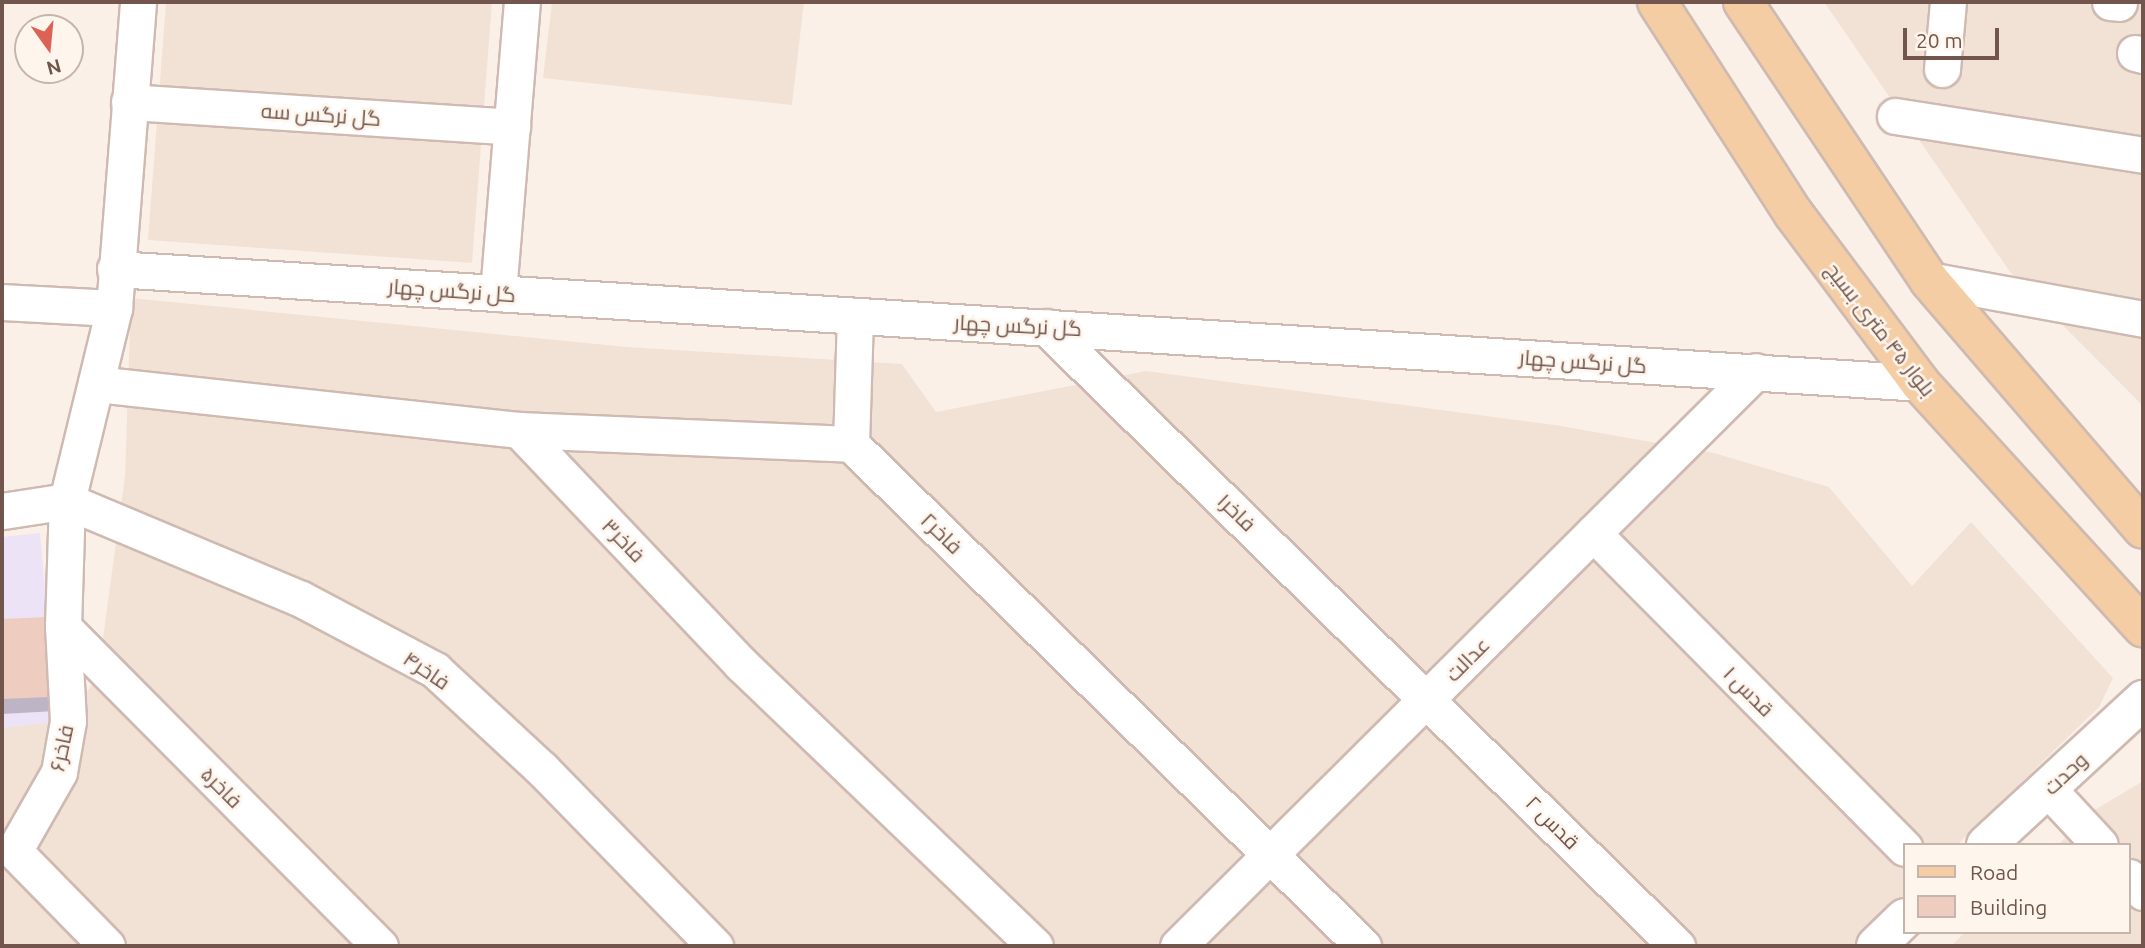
<!DOCTYPE html>
<html>
<head>
<meta charset="utf-8">
<style>
  body { margin:0 }
  #map { position:relative; width:2145px; height:948px; overflow:hidden; background:#fbf0e7; font-family:Ubuntu,Cairo,sans-serif }
  div>[style] { position:absolute }
  [style*='--x'] { left:calc(var(--x)*1px); top:calc(var(--y)*1px); width:calc(var(--w)*1px); rotate:calc(var(--a)*1deg) }
  .residential>* { inset:0; background:#f2e2d6 }
  .education>* { inset:0; background:#ede3f7 }
  .shadow>* { inset:0; background:#0003 }
  .building>* { inset:0; background:#eecdc0 }
  .roads { filter:drop-shadow(2px 0 #cebab1) drop-shadow(-2px 0 #cebab1) drop-shadow(0 2px #cebab1) drop-shadow(0 -2px #cebab1) }
  .street>* { height:35px; margin:-17.5px; padding:0 17.5px; transform-origin:17.5px; border-radius:17.5px; background:#fff }
  .secondary>* { height:38px; margin:-19px; padding:0 19px; transform-origin:19px; border-radius:19px; background:#fff }
  .primary>* { height:38px; margin:-19px; padding:0 19px; transform-origin:19px; border-radius:19px; background:#f4cda4 }
  span { translate:-50% -50%; white-space:nowrap; text-align:center; line-height:1.15; -webkit-text-stroke:5px #fef5ed; paint-order:stroke }
  .street-label { font-size:21px; color:#72564d }
  .frame { position:absolute; inset:0; border:4px solid #72564d; pointer-events:none }
  .legend { position:absolute; left:1903px; top:843px; width:228px; height:91px; box-sizing:border-box; background:#fef5ed; border:2px solid #c6b5ad; margin:0; padding:9px 12px; list-style:none; font-size:21px; color:#72564d }
  .legend li { display:flex; align-items:center; gap:14px; height:35px }
  .legend b { width:35px; border:2px solid #c6b5ad }
  .north { position:absolute; left:14px; top:14px; width:70px; height:70px; box-sizing:border-box; background:#fef5ed; border:2px solid #c6b5ad; border-radius:50%; rotate:165deg; font-size:19px; font-weight:700; line-height:28px; text-align:center; color:#72564d }
  .north::after { content:''; display:block; margin:auto; width:24px; height:32px; background:#dc6255; clip-path:polygon(50% 0,100% 100%,50% 72%,0 100%) }
  .scale { position:absolute; left:1903px; top:28px; width:96px; height:32px; box-sizing:border-box; border:4px solid #72564d; border-top:0; padding-left:9px; font-size:21px; line-height:24px; white-space:nowrap; color:#72564d; -webkit-text-stroke:5px #fef5ed; paint-order:stroke }
</style>
</head>
<body>
<div id="map">
  <div class="residential">
    <i style="clip-path:polygon(166px 2px,492px 2px,472px 263px,148px 240px)"></i>
    <i style="clip-path:polygon(552px 2px,804px 2px,792px 105px,543px 78px)"></i>
    <i style="clip-path:polygon(1824px 2px,2143px 2px,2143px 406px,2010px 272px)"></i>
    <i style="clip-path:polygon(131px 298px,627px 347px,902px 364px,936px 412px,1146px 371px,1555px 425px,1714px 453px,1829px 487px,1912px 586px,1971px 522px,2113px 678px,2099px 707px,1957px 845px,1905px 845px,1905px 895px,1853px 946px,2px 946px,2px 727px,68px 721px,98px 675px,125px 476px)"></i>
    <i style="clip-path:polygon(2143px 781px,2143px 946px,1951px 946px,1965px 932px,2129px 932px,2129px 845px,2058px 845px,2093px 811px)"></i>
  </div>
  <div class="education">
    <i style="clip-path:polygon(40px 533px,57px 722px,2px 728px,2px 537px)"></i>
  </div>
  <div class="shadow">
    <i style="clip-path:polygon(46px 619px,74px 710px,2px 714px,2px 621px)"></i>
  </div>
  <div class="building">
    <i style="clip-path:polygon(46px 617px,50px 697px,2px 699px,2px 619px)"></i>
  </div>
  <div class="roads">
    <div class="street">
      <i style="--x:2110;--y:2;--w:9;--a:6"></i>
      <i style="--x:2135;--y:53;--w:8;--a:14"></i>
      <i style="--x:1942;--y:69;--w:67;--a:-84.9"></i>
      <i style="--x:129;--y:102;--w:384;--a:3.7"></i>
      <i style="--x:1895;--y:116;--w:251;--a:8.9"></i>
      <i style="--x:115;--y:269;--w:1809;--a:3.61"></i>
      <i style="--x:1929;--y:280;--w:218;--a:10.3"></i>
      <i style="--x:498;--y:293;--w:292;--a:-85.3"></i>
      <i style="--x:2;--y:302;--w:112;--a:3.1"></i>
      <i style="--x:1046;--y:327;--w:884;--a:44.45"></i>
      <i style="--x:96;--y:384;--w:425;--a:6.2"></i>
      <i style="--x:519;--y:430;--w:323;--a:46.5"></i>
      <i style="--x:741;--y:664;--w:407;--a:43.8"></i>
      <i style="--x:519;--y:430;--w:332;--a:2.4"></i>
      <i style="--x:851;--y:444;--w:717;--a:44.43"></i>
      <i style="--x:851;--y:444;--w:128;--a:-88.2"></i>
      <i style="--x:2;--y:511;--w:66;--a:-8.7"></i>
      <i style="--x:67;--y:501;--w:199;--a:-76.3"></i>
      <i style="--x:114;--y:308;--w:307;--a:-85.5"></i>
      <i style="--x:1593;--y:533;--w:443;--a:45.3"></i>
      <i style="--x:63;--y:627;--w:450;--a:45.2"></i>
      <i style="--x:2048;--y:789;--w:76;--a:47.1"></i>
      <i style="--x:2129;--y:877;--w:21;--a:47"></i>
      <i style="--x:107;--y:946;--w:133;--a:-134.4"></i>
      <i style="--x:14;--y:851;--w:91;--a:-60.3"></i>
      <i style="--x:59;--y:772;--w:52;--a:-80"></i>
      <i style="--x:68;--y:721;--w:94;--a:-93"></i>
      <i style="--x:63;--y:627;--w:126;--a:-88.2"></i>
      <i style="--x:67;--y:501;--w:254;--a:22.7"></i>
      <i style="--x:301;--y:599;--w:152;--a:27.9"></i>
      <i style="--x:435;--y:670;--w:146;--a:42.8"></i>
      <i style="--x:542;--y:769;--w:248;--a:45.7"></i>
      <i style="--x:1178;--y:946;--w:815;--a:-44.85"></i>
    </div>
    <div class="secondary">
      <i style="--x:1986;--y:845;--w:214;--a:-42.7"></i>
      <i style="--x:1876;--y:946;--w:40;--a:-44"></i>
    </div>
    <div class="primary">
      <i style="--x:1657;--y:2;--w:251;--a:57.2"></i>
      <i style="--x:1793;--y:213;--w:212;--a:53.2"></i>
      <i style="--x:1920;--y:383;--w:331;--a:47.6"></i>
      <i style="--x:1743;--y:2;--w:334;--a:56.2"></i>
      <i style="--x:1929;--y:280;--w:328;--a:49.3"></i>
    </div>
  </div>
  <div class="street-label">
    <span style="left:321px;top:114px;rotate:4deg">گل نرگس سه</span>
    <span style="left:452px;top:290px;rotate:4deg">گل نرگس چهار</span>
    <span style="left:1018px;top:325px;rotate:3deg">گل نرگس چهار</span>
    <span style="left:1881px;top:329px;rotate:52deg">بلوار ۴۵ متری بسیج</span>
    <span style="left:1583px;top:361px;rotate:4deg">گل نرگس چهار</span>
    <span style="left:1237px;top:512px;rotate:44deg">فاخر۱</span>
    <span style="left:942px;top:533px;rotate:44deg">فاخر۲</span>
    <span style="left:624px;top:540px;rotate:46deg">فاخر۳</span>
    <span style="left:1467px;top:659px;rotate:-45deg">عدالت</span>
    <span style="left:427px;top:670px;rotate:34deg">فاخر۴</span>
    <span style="left:1749px;top:691px;rotate:45deg">قدس ۱</span>
    <span style="left:61px;top:748px;rotate:-78deg">فاخر۶</span>
    <span style="left:2065px;top:773px;rotate:-43deg">وحدت</span>
    <span style="left:222px;top:787px;rotate:45deg">فاخر۵</span>
    <span style="left:1553px;top:822px;rotate:45deg">قدس ۲</span>
  </div>
  <div class="frame"></div>
  <ul class="legend">
  <li><b style="height:9px;background:#f4cda4"></b>Road</li>
  <li><b style="height:19px;background:#eecdc0"></b>Building</li>
  </ul>
  <div class="north">N</div>
  <div class="scale">20 m</div>
</div>
</body>
</html>
